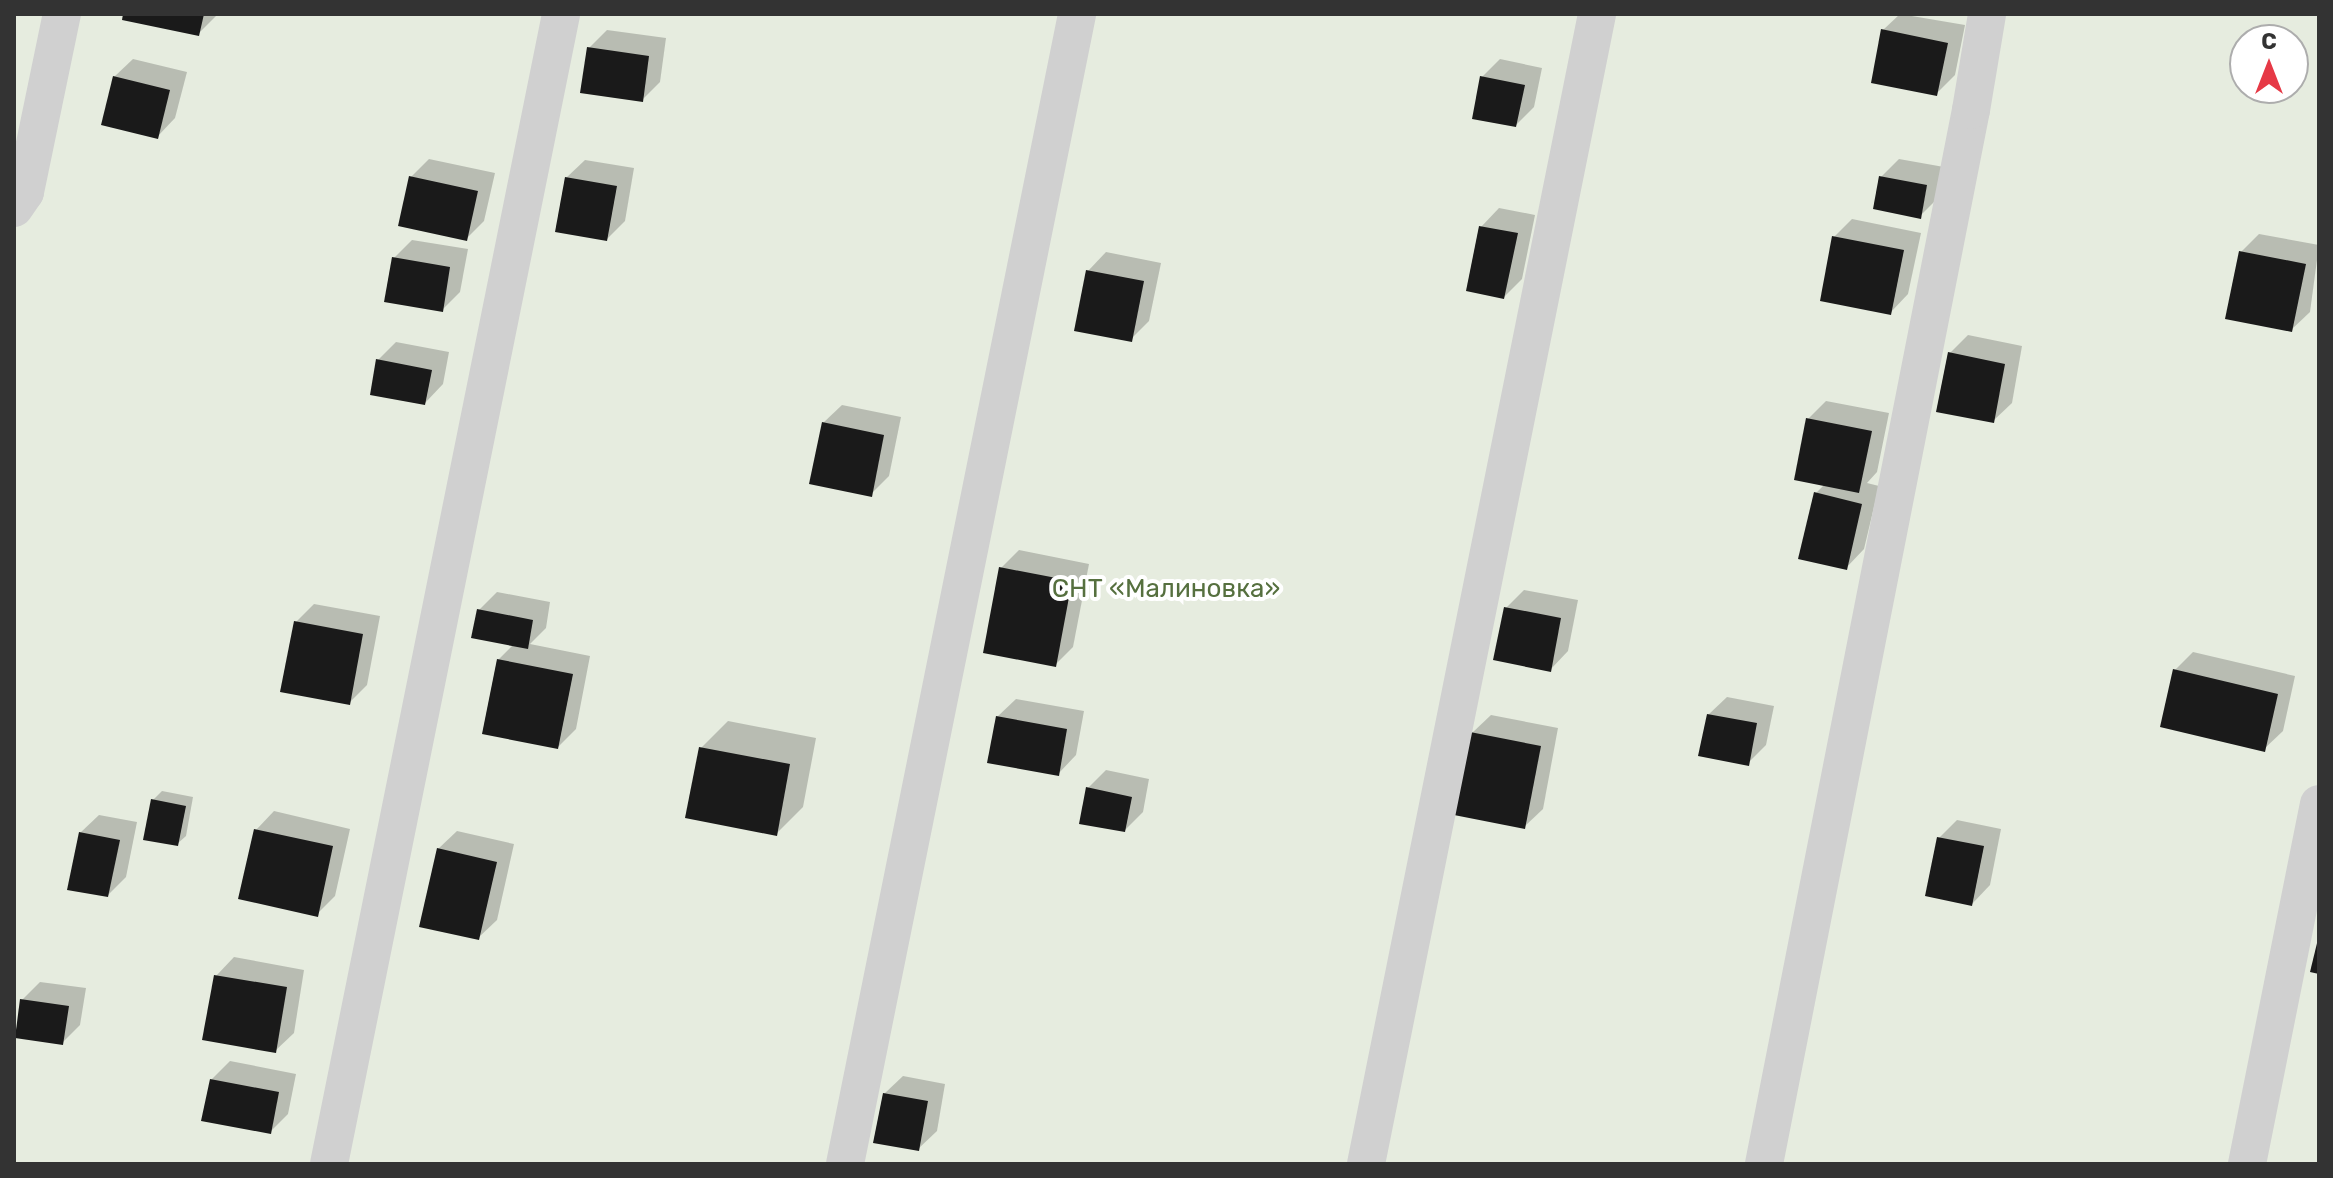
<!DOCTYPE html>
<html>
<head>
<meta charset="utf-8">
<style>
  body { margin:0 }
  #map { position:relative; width:2333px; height:1178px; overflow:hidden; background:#fff; font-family:Rubik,sans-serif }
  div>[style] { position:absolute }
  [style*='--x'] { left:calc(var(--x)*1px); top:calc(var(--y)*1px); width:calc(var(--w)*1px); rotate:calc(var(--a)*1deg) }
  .green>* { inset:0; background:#e6ecdf }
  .shadow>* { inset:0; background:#0003 }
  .building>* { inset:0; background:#1a1a1a }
  .minor>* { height:38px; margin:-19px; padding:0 19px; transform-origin:19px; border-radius:19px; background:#d0d0d0 }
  span { translate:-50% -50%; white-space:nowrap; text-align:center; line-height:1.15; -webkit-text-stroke:8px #fff; paint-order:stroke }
  .park-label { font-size:26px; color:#56703f }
  .frame { position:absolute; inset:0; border:16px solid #333; pointer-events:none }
  .north { position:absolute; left:2229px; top:24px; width:80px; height:80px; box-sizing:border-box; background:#fff; border:2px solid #adadad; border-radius:50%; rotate:0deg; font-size:22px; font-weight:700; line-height:32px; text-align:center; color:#333 }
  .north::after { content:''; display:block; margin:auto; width:28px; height:36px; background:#e63946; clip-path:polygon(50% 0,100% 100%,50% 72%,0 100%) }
</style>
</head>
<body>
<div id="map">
  <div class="green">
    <i style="clip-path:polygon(evenodd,14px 14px,2319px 14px,2319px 1164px,14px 1164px,14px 14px,2245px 40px,2293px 40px,2293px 88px,2245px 88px,2245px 40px)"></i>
  </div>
  <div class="shadow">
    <i style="clip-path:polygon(125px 14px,218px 14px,199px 33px)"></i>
    <i style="clip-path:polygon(1900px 14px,1965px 25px,1955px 75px,1937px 93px,1883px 30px)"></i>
    <i style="clip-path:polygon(607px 30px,666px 38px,660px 82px,642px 100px,589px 48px)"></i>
    <i style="clip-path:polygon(133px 59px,187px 72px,175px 118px,157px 137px,114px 77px)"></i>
    <i style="clip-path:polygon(1500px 59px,1542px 68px,1534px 107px,1516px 125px,1482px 77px)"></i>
    <i style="clip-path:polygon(429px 159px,495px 173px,484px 221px,466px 239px,411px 177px)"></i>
    <i style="clip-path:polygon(1899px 159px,1944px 167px,1938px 198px,1920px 216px,1881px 177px)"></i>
    <i style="clip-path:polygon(585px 160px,634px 168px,625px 221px,607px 239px,566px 178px)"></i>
    <i style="clip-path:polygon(1499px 208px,1535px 215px,1522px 279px,1504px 297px,1481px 227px)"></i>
    <i style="clip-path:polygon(1852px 219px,1921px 233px,1908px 294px,1890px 313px,1834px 237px)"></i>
    <i style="clip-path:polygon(2259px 234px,2319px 245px,2310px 312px,2291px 330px,2241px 252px)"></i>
    <i style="clip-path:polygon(412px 240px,468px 249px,460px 292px,442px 310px,394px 258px)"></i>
    <i style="clip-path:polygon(1106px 252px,1161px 263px,1149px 321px,1131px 339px,1088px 271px)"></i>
    <i style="clip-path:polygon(1968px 335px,2022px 346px,2012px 403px,1993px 421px,1950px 353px)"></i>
    <i style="clip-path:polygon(396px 342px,449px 352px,443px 384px,425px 403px,378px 360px)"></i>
    <i style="clip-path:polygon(1826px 401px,1889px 413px,1877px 472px,1867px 483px,1879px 486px,1864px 549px,1846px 568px,1816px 493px,1825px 484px,1808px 419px)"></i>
    <i style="clip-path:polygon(842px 405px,901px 417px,889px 476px,871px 494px,823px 423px)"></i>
    <i style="clip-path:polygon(1019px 550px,1089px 564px,1073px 647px,1055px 665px,1001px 568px)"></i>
    <i style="clip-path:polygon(1524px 590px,1578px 600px,1568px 651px,1550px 670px,1506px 608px)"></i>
    <i style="clip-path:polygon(497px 592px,550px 602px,546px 628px,530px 644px,590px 656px,576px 729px,558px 747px,498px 660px,514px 644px,479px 610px)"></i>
    <i style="clip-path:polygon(314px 604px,380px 616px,367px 685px,349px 703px,296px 622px)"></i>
    <i style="clip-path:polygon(2193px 652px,2295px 676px,2283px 731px,2264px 749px,2175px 670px)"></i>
    <i style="clip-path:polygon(1727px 697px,1774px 706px,1766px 745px,1748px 763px,1708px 715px)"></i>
    <i style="clip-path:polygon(1016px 699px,1084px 711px,1076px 755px,1058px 774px,997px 717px)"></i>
    <i style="clip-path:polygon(1491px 715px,1558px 728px,1543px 809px,1524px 827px,1472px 733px)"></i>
    <i style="clip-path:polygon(728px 721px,816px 738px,803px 807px,776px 834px,701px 748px)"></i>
    <i style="clip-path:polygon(1106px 770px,1149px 779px,1143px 812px,1125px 830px,1088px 788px)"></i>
    <i style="clip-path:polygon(162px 791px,193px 797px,186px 836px,177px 844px,153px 800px)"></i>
    <i style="clip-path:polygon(274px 811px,350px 829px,335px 896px,317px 914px,256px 830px)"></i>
    <i style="clip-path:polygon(99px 815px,137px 822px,126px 877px,108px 895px,80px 833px)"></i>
    <i style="clip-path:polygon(1957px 820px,2001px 829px,1990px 885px,1972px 904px,1939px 838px)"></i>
    <i style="clip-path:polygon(457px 831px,514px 844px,497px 920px,478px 938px,438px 849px)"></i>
    <i style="clip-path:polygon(234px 957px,304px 970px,294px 1033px,275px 1051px,216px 976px)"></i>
    <i style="clip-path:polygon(40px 982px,86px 988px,80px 1025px,62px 1043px,22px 1000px)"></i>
    <i style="clip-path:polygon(230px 1061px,296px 1074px,288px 1114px,270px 1132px,211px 1080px)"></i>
    <i style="clip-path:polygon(903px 1076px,945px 1084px,937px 1131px,918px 1149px,884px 1094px)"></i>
  </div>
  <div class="building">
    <i style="clip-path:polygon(123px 14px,204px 14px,199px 36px,122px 20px)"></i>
    <i style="clip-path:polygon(1881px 29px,1948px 43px,1937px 96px,1871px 83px)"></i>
    <i style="clip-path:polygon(587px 47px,649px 56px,643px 102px,580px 93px)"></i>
    <i style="clip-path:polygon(113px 76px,170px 90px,158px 139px,101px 125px)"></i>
    <i style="clip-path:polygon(1480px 76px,1525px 85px,1516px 127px,1472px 119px)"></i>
    <i style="clip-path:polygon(409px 176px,478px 191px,467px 241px,398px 226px)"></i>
    <i style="clip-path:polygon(1879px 176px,1927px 185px,1921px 219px,1873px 209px)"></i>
    <i style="clip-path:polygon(565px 177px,617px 186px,607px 241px,555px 232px)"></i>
    <i style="clip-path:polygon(1479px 226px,1518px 233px,1504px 299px,1466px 291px)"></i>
    <i style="clip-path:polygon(1832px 236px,1904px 250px,1891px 315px,1820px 301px)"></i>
    <i style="clip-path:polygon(2239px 251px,2306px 264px,2292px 332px,2225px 319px)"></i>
    <i style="clip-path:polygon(392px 257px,450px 267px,443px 312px,384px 302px)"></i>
    <i style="clip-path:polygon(1086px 270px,1144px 281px,1132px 342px,1074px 331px)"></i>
    <i style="clip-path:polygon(1948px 352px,2005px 364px,1994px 423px,1936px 412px)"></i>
    <i style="clip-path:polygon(376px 359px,432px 370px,425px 405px,370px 395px)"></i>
    <i style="clip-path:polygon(1806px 418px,1872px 431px,1859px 493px,1794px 480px)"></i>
    <i style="clip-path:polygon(822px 422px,884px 435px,872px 497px,809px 484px)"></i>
    <i style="clip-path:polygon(1814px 492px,1862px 504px,1847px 570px,1798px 559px)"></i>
    <i style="clip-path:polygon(999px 567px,1072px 581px,1056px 667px,983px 653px)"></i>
    <i style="clip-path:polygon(1504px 607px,1561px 618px,1551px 672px,1493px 660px)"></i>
    <i style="clip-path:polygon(477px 609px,533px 620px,528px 649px,471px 638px)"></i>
    <i style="clip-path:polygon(294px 621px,363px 634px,350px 705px,280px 692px)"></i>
    <i style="clip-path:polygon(497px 659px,573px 674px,558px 749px,482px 734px)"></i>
    <i style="clip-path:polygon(2173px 669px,2278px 694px,2265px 752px,2160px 727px)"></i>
    <i style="clip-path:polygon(1707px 714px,1757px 723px,1749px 766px,1698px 756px)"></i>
    <i style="clip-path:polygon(996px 716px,1067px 729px,1059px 776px,987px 763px)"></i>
    <i style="clip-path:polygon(1470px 732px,1541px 746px,1525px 829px,1454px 815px)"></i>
    <i style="clip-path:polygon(699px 747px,790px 764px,777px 836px,685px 818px)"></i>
    <i style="clip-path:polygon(1086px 787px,1132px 797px,1125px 832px,1079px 824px)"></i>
    <i style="clip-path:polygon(151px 799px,186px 806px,178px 846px,143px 840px)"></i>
    <i style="clip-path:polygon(254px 829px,333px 846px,318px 917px,238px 899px)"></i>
    <i style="clip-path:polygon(79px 832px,120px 840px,108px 897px,67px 890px)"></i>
    <i style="clip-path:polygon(1937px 837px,1984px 846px,1972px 906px,1925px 896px)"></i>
    <i style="clip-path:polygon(437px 848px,497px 862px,479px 940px,419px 927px)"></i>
    <i style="clip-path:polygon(2318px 939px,2319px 939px,2319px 974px,2310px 972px)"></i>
    <i style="clip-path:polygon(214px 975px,287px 987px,276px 1053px,202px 1040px)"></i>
    <i style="clip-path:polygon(20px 999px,69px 1006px,63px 1045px,15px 1038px)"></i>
    <i style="clip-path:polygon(210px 1079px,279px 1092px,271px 1134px,201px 1121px)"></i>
    <i style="clip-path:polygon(883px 1093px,928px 1101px,919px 1151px,873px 1143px)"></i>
  </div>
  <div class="minor">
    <i style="--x:14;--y:208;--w:19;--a:-55"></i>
    <i style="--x:25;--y:192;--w:182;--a:-78.3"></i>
    <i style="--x:329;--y:1164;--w:1173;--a:-78.59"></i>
    <i style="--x:845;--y:1164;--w:1173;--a:-78.59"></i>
    <i style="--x:1366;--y:1164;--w:1173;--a:-78.64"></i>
    <i style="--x:1764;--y:1164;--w:1074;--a:-78.89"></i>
    <i style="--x:1971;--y:110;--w:97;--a:-80.5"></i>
    <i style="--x:2247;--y:1164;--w:367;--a:-78.7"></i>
  </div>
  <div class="park-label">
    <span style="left:1166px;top:589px">СНТ «Малиновка»</span>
  </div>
  <div class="frame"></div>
  <div class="north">С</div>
</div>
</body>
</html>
